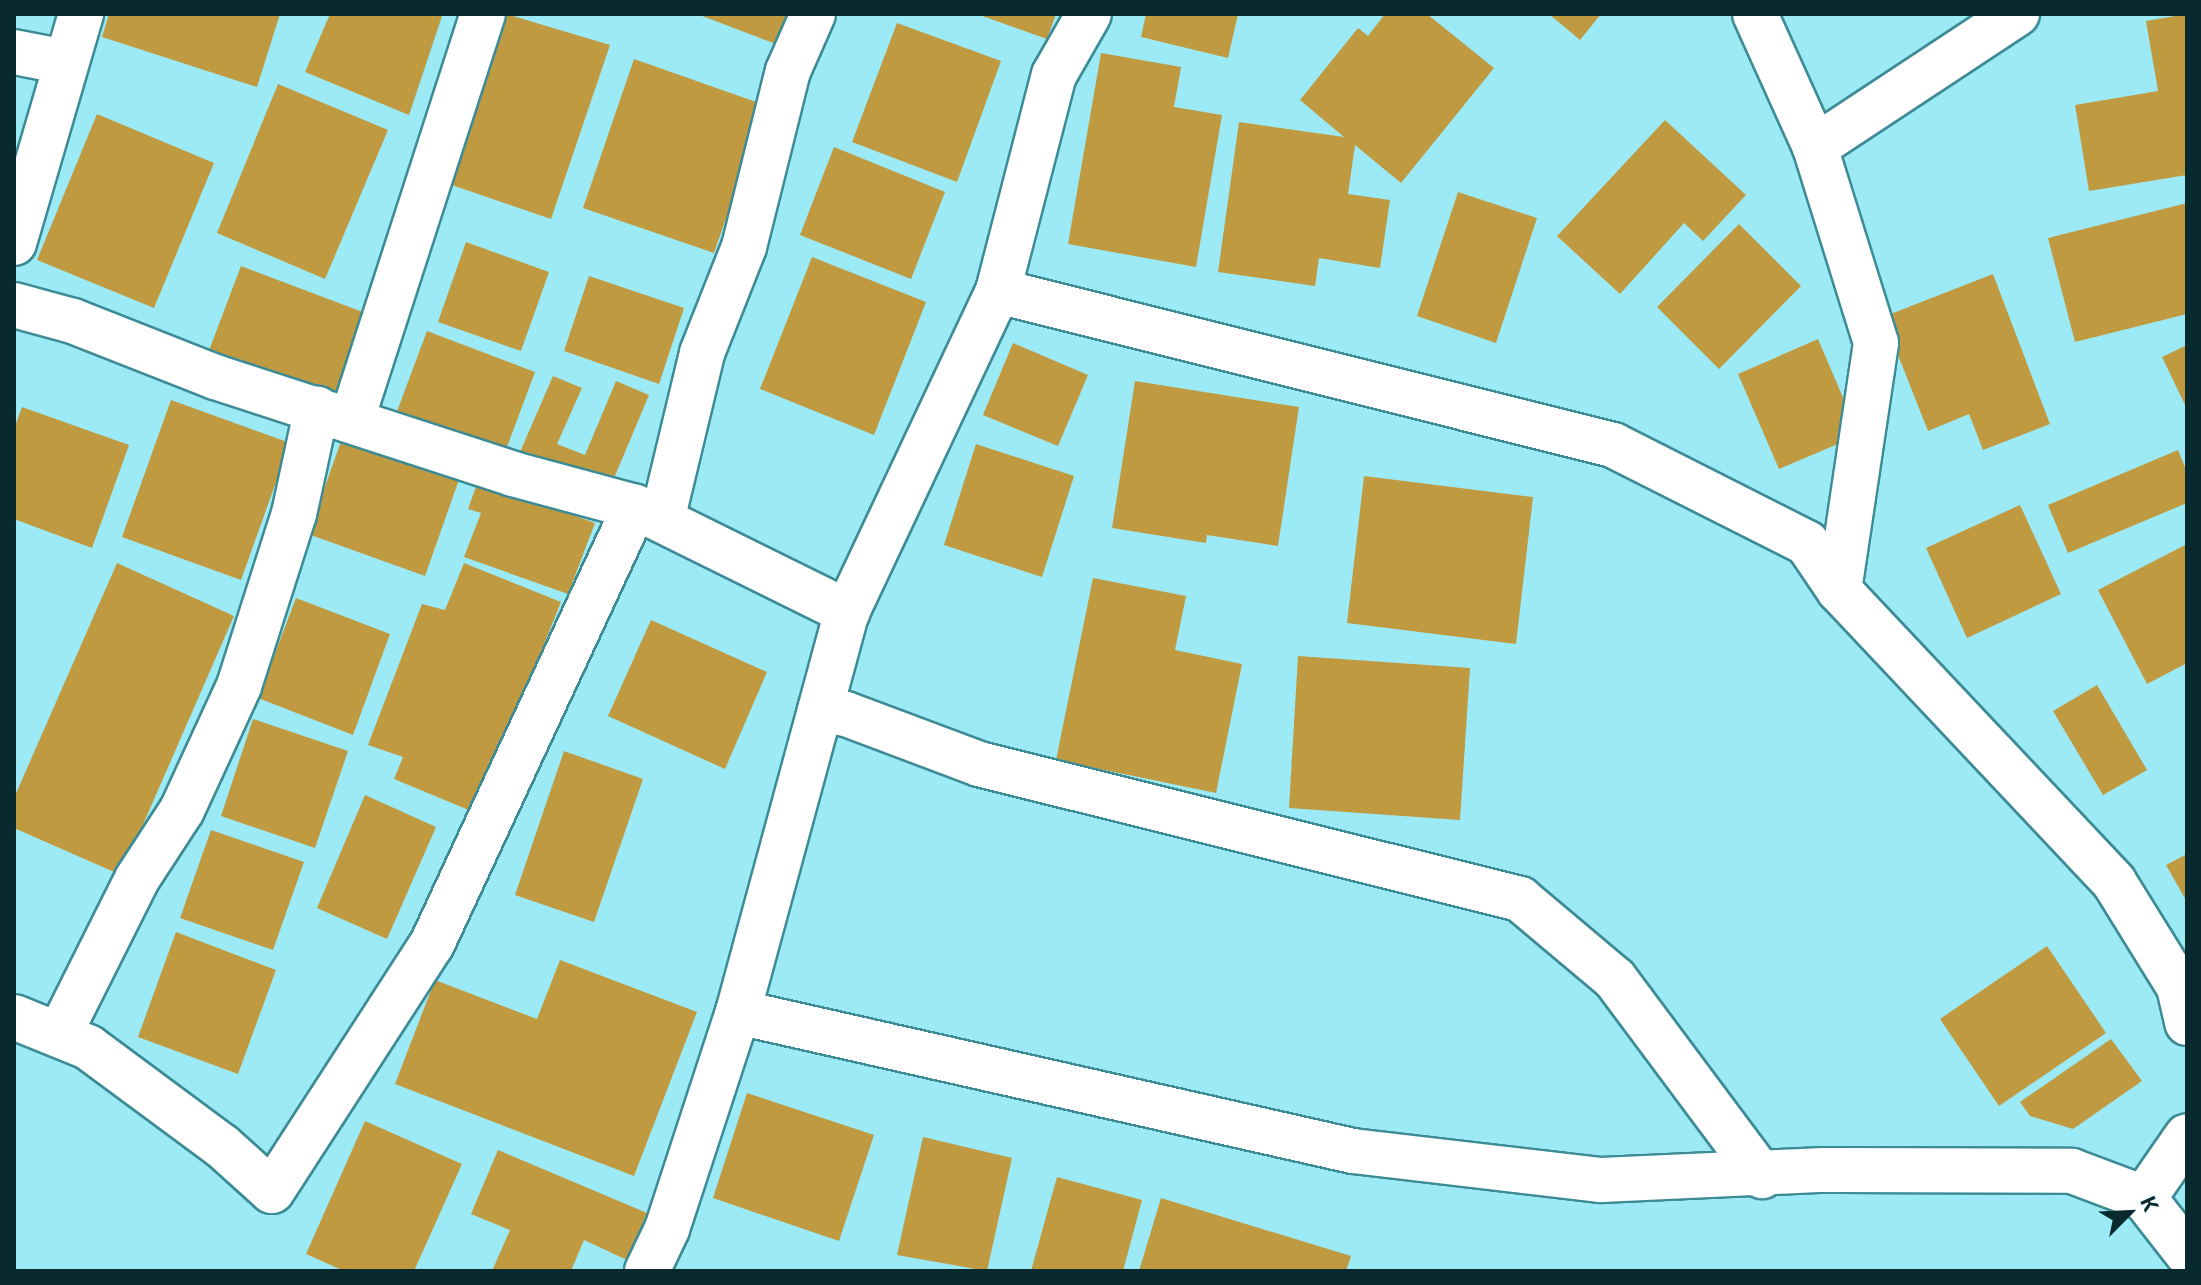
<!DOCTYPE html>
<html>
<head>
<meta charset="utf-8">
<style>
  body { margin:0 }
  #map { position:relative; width:2201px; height:1285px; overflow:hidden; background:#9ceaf5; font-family:"Exo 2",sans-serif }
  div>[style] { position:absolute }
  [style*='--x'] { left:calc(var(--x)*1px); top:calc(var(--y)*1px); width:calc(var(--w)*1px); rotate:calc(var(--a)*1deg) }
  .building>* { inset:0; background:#c09a40 }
  .roads { filter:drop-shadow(2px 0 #3c8b95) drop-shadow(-2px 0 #3c8b95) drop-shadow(0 2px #3c8b95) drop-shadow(0 -2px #3c8b95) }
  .minor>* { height:44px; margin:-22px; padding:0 22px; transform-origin:22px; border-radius:22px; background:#fff }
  span { translate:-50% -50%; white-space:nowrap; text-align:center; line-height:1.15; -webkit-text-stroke:6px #f6feff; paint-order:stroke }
  .frame { position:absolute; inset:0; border:16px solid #082a2e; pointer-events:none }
  .north { position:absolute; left:2089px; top:1173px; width:80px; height:80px; -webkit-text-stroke:6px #f6feff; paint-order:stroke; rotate:66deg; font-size:22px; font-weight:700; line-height:32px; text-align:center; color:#082a2e }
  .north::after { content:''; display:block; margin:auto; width:28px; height:36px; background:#082a2e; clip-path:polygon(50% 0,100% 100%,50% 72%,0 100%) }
</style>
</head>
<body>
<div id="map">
  <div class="building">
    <i style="clip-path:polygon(109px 14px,280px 14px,257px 87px,102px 37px)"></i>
    <i style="clip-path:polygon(330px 14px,442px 16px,409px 115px,305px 72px)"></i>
    <i style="clip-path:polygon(506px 14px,610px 45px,551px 219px,449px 184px)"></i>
    <i style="clip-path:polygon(697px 14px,796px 14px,784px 47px)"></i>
    <i style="clip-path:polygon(977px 14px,1056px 14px,1047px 39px)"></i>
    <i style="clip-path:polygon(1146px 14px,1238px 14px,1228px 58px,1141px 37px)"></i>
    <i style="clip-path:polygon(1385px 14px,1427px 14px,1494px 68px,1401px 183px,1355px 145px,1348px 194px,1390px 200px,1380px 268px,1319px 258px,1315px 286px,1218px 272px,1239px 122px,1344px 137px,1300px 100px,1358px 28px,1368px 36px)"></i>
    <i style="clip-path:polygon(1549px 14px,1601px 14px,1580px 40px)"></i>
    <i style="clip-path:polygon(2187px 14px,2187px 175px,2089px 191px,2075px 105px,2158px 91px,2146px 21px)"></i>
    <i style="clip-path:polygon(897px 23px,1001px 61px,957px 182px,852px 142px)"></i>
    <i style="clip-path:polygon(1101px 53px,1181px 67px,1174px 107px,1222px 115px,1196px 267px,1068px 244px)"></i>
    <i style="clip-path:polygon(634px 59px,765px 105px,714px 253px,583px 208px)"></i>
    <i style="clip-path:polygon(278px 84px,388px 130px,325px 279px,217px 233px)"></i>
    <i style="clip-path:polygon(97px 114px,214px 163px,154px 308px,37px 260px)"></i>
    <i style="clip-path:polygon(1665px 120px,1746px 195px,1703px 241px,1684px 223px,1620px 294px,1557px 236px)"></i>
    <i style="clip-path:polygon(834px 147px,945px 192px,911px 279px,800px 235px)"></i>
    <i style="clip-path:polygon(1458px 192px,1537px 218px,1496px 343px,1417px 316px)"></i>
    <i style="clip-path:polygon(2187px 203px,2187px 314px,2075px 342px,2048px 238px)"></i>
    <i style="clip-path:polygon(1739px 224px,1801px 286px,1719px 369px,1657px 307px)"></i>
    <i style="clip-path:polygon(466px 242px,549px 272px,521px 351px,438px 322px)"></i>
    <i style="clip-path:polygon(812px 257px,926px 302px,874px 435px,760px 389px)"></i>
    <i style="clip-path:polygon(241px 266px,368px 314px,336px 402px,208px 353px)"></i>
    <i style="clip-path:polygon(1993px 274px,2050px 424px,1983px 450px,1969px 414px,1928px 431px,1883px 317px)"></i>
    <i style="clip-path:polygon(589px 276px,684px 308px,659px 384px,564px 351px)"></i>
    <i style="clip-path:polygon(427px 331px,535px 372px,504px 455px,396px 414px)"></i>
    <i style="clip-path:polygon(1818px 339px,1859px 435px,1779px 469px,1738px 374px)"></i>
    <i style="clip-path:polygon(1013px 343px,1088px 375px,1058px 446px,983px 415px)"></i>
    <i style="clip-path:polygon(2187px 345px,2187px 409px,2162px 357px)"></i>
    <i style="clip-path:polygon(553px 376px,582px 388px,557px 444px,585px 455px,616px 381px,649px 395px,609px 490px,520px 452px)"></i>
    <i style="clip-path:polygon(1135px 381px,1299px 407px,1278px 546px,1207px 535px,1206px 543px,1112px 528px)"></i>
    <i style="clip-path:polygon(171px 400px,290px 443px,241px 580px,122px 537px)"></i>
    <i style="clip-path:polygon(22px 407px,129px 445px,92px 548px,14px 519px,14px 429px)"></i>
    <i style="clip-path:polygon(344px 433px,461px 474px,425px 576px,308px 534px)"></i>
    <i style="clip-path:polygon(976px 444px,1074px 476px,1042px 577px,944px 545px)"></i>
    <i style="clip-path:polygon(2178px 450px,2187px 472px,2187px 503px,2068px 553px,2048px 505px)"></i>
    <i style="clip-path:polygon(1364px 476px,1533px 497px,1516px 644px,1347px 623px)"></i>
    <i style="clip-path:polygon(478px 481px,595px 523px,568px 594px,464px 557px,481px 513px,468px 509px)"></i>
    <i style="clip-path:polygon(2020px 505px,2061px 594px,1967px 638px,1926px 548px)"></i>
    <i style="clip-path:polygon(2187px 544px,2187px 663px,2147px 684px,2098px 590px)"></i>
    <i style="clip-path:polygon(117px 563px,234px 616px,121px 875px,14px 828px,14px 798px)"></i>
    <i style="clip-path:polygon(464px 563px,561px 602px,476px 813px,394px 779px,403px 757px,368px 745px,422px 604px,445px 610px)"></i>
    <i style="clip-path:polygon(1093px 578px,1186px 596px,1175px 650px,1242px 664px,1216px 793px,1056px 760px)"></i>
    <i style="clip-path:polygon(296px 598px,390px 634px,353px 735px,258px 698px)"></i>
    <i style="clip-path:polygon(651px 620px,767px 672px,725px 769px,608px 716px)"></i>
    <i style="clip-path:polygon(1298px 656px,1470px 668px,1460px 820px,1289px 808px)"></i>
    <i style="clip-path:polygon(2097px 685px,2147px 770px,2103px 795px,2053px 711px)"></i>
    <i style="clip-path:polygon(253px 719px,348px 751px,315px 848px,221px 816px)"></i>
    <i style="clip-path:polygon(564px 751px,643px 779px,594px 922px,515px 895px)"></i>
    <i style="clip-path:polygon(365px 795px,436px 827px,387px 939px,317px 908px)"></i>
    <i style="clip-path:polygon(211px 830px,304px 862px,273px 950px,180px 918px)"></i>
    <i style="clip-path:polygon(2187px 854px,2187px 902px,2166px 865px)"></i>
    <i style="clip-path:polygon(176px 932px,276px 970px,238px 1074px,138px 1037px)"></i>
    <i style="clip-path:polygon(2047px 946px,2106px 1033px,1999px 1106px,1940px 1019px)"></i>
    <i style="clip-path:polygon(560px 960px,697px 1012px,634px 1176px,395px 1084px,435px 980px,537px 1019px)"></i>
    <i style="clip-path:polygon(2111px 1039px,2142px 1081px,2073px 1129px,2030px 1116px,2020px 1102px)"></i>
    <i style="clip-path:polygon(747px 1093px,874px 1135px,839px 1241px,713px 1198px)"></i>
    <i style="clip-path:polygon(365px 1121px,462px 1164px,414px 1271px,344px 1271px,306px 1254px)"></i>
    <i style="clip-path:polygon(923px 1137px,1012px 1158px,987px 1271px,897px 1255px)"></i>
    <i style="clip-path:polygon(498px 1150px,647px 1213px,627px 1260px,584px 1240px,571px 1271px,492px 1271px,510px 1230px,471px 1214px)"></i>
    <i style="clip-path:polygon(1057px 1177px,1142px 1200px,1123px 1271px,1031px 1271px)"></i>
    <i style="clip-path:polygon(1161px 1198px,1351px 1256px,1346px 1271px,1139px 1271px)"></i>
  </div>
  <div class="roads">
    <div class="minor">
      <i style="--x:1755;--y:14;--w:146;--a:65.7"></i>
      <i style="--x:1815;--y:147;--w:205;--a:72.7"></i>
      <i style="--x:1876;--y:343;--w:250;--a:98.5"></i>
      <i style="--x:14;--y:52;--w:53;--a:10.9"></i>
      <i style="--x:1815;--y:147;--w:242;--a:-33.4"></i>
      <i style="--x:14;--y:243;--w:239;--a:-73.7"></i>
      <i style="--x:998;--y:291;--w:634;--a:14.06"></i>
      <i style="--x:1613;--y:445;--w:217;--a:26.8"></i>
      <i style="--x:1807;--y:543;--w:57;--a:55.8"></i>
      <i style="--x:1839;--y:590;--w:401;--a:46.7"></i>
      <i style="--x:2114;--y:882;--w:123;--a:58.2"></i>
      <i style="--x:2179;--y:987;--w:37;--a:77"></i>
      <i style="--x:14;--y:305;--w:61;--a:15.2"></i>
      <i style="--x:73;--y:321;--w:153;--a:21.5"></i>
      <i style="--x:215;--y:377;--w:313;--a:18"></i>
      <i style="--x:513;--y:474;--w:126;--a:15.1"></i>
      <i style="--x:635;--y:507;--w:237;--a:26.3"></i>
      <i style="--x:352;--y:419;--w:426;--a:-72.1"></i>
      <i style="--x:662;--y:520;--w:172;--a:-76.5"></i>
      <i style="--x:702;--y:353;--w:114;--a:-68.4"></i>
      <i style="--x:744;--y:247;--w:181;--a:-76"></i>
      <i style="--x:788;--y:71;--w:62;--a:-66.3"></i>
      <i style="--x:820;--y:710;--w:26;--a:9"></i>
      <i style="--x:846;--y:714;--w:142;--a:20.6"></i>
      <i style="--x:979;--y:764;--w:558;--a:14.01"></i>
      <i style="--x:1520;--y:899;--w:124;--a:40.1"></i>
      <i style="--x:1615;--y:979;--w:246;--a:53.3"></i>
      <i style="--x:738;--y:1012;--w:631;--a:12.74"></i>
      <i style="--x:1353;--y:1151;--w:250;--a:6.7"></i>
      <i style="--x:1601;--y:1180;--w:223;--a:-2.6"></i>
      <i style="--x:1824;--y:1170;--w:248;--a:0.2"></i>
      <i style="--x:2072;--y:1171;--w:77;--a:20.6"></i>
      <i style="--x:2144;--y:1198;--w:70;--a:52"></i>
      <i style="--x:14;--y:1017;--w:80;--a:22.1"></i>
      <i style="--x:88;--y:1047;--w:167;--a:36.5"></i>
      <i style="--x:222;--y:1146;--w:67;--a:42"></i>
      <i style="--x:272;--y:1191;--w:294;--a:-57.1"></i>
      <i style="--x:432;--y:944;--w:482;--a:-65.1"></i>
      <i style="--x:60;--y:1033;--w:172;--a:-63.4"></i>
      <i style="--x:137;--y:879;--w:82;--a:-56.9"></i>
      <i style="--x:182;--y:810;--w:136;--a:-65.3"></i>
      <i style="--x:239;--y:686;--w:181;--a:-72.3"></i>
      <i style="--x:294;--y:514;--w:108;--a:-77.8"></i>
      <i style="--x:2144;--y:1198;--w:75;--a:-55.3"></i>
      <i style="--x:647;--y:1271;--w:47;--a:-64.5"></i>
      <i style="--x:667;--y:1229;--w:228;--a:-71.9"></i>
      <i style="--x:738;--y:1012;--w:415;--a:-74.8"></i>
      <i style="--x:847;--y:612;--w:355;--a:-64.8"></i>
      <i style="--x:998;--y:291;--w:223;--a:-75.5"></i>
      <i style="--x:1054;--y:75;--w:70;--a:-60.2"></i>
    </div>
  </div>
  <div class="frame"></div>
  <div class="north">K</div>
</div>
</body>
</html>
